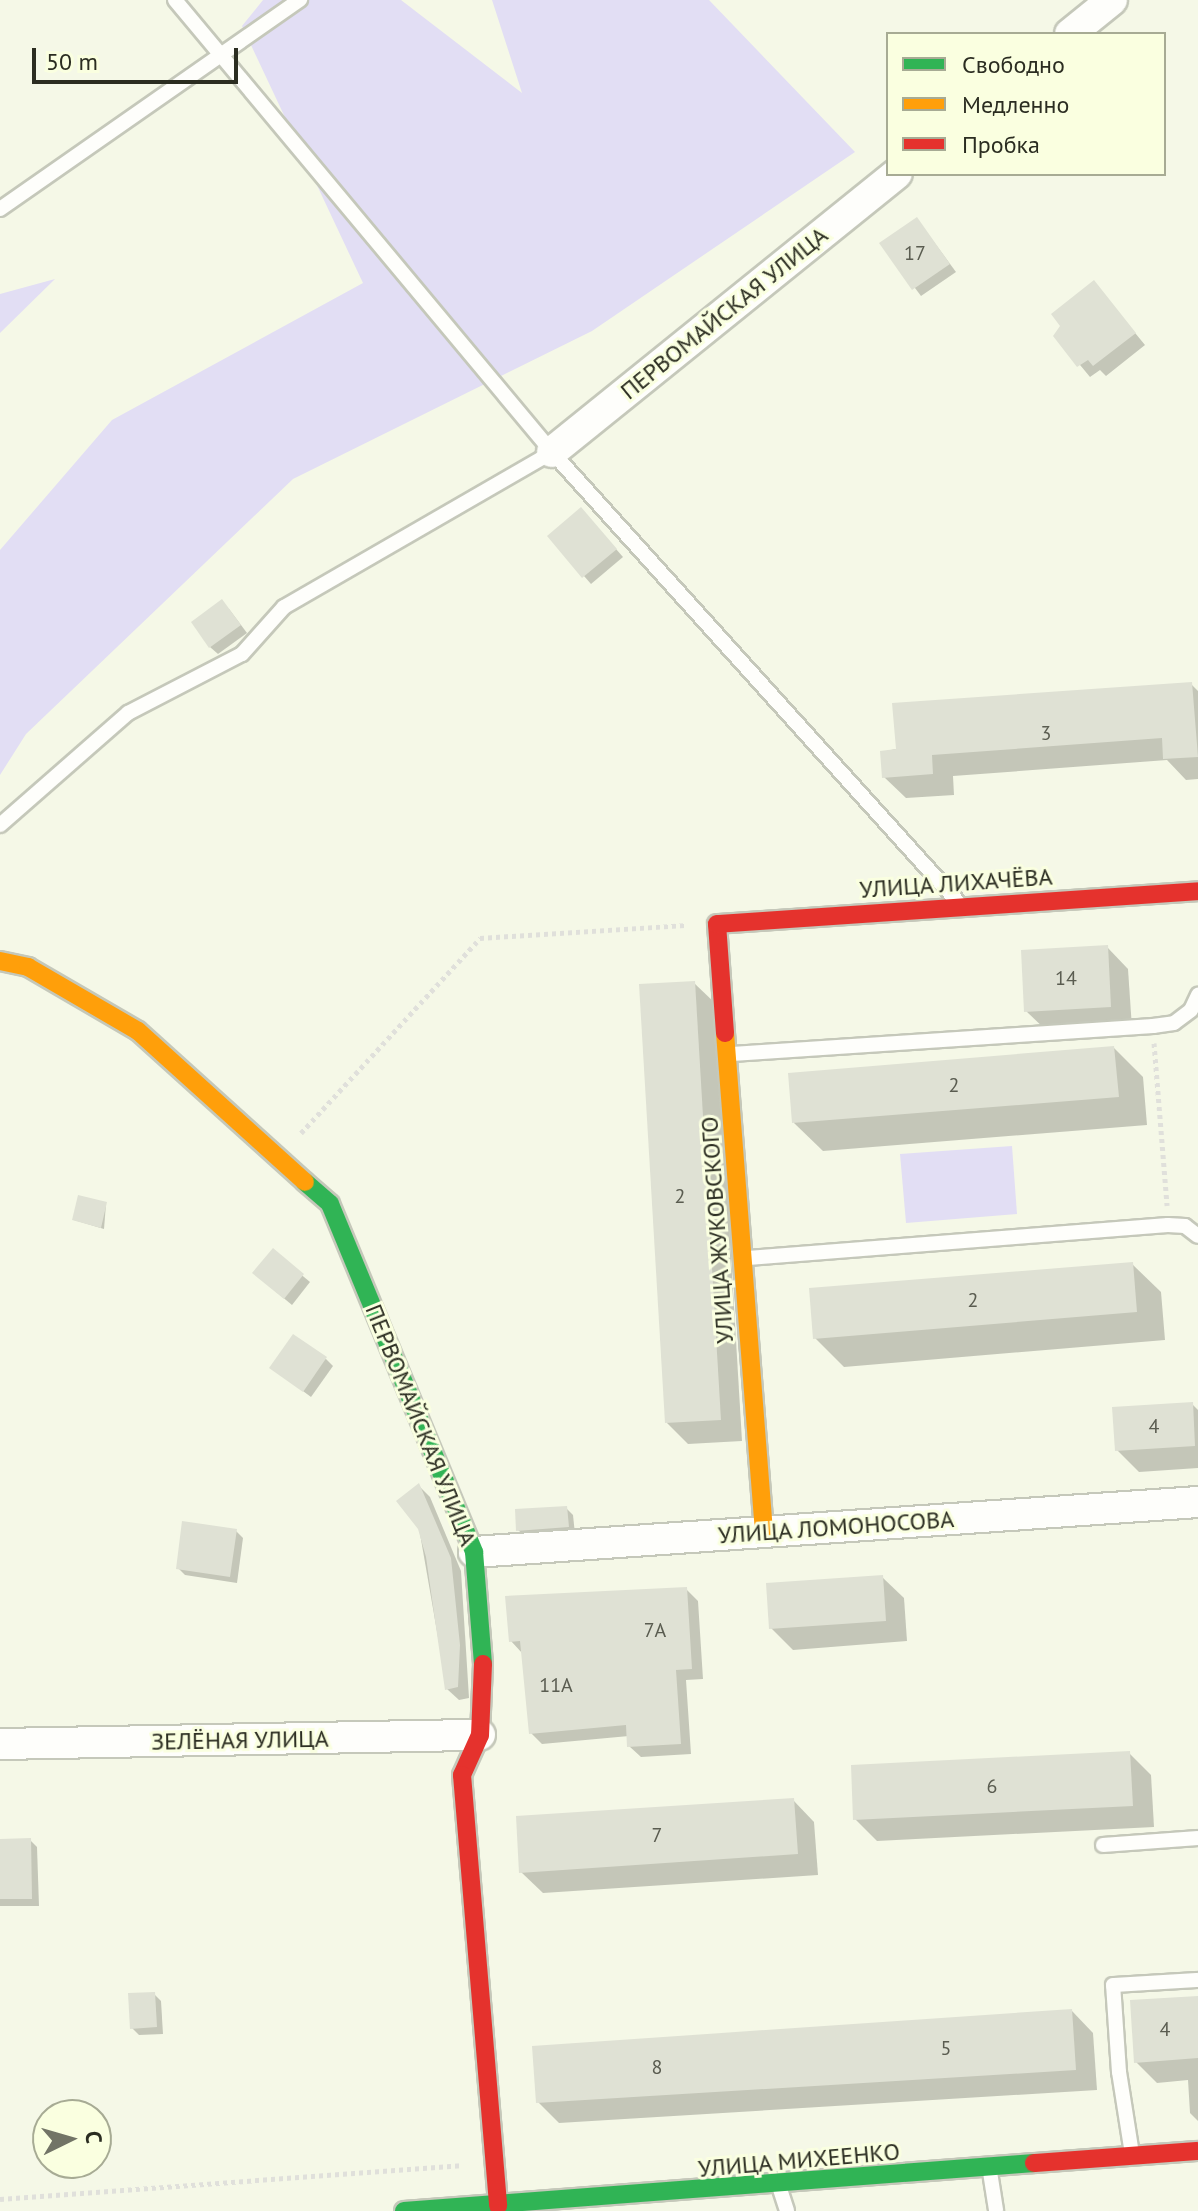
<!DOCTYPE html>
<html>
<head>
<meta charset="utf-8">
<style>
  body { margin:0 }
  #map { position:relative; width:1198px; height:2211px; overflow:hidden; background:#f5f8e7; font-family:"PT Sans",sans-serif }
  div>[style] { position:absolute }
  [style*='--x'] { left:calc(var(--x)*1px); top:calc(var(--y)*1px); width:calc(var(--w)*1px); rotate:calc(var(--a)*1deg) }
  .green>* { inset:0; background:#e2def4 }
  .shadow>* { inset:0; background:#0003 }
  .building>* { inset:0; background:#dfe1d4 }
  .path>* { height:5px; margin-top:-2.5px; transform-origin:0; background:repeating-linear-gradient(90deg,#e0e0db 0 4px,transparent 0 8px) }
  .roads { filter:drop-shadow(2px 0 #c5c8ba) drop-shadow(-2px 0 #c5c8ba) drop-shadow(0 2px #c5c8ba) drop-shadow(0 -2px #c5c8ba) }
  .lane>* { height:14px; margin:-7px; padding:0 7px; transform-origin:7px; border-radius:7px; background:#fefefb }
  .street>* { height:30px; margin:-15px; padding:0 15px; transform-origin:15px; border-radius:15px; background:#fefefb }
  .fast>* { height:18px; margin:-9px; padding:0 9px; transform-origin:9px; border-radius:9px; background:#30b455 }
  .slow>* { height:18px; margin:-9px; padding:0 9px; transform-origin:9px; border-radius:9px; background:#ff9f0a }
  .jam>* { height:18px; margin:-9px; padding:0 9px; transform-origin:9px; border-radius:9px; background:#e5322d }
  span { translate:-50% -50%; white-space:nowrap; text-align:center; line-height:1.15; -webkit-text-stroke:6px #faffe0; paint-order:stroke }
  .number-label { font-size:20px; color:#5a5c50 }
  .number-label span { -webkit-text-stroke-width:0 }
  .street-label { font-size:24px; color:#2b2d21 }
  .legend { position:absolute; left:886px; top:32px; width:280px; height:144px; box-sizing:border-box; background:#faffe0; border:2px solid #a7ab94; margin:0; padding:10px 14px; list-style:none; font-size:24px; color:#2b2d21 }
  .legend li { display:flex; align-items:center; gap:16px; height:40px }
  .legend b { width:40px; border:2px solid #a7ab94 }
  .north { position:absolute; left:32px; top:2099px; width:80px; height:80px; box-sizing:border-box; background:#faffe0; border:2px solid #a7ab94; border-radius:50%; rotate:85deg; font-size:22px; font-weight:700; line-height:32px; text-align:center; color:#2b2d21 }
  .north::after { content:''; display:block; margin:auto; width:28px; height:36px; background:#727466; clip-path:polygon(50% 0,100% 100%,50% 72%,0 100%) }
  .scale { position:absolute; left:32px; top:48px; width:206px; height:36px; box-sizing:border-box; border:4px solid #2b2d21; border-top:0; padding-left:10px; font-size:24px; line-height:28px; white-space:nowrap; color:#2b2d21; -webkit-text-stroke:6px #faffe0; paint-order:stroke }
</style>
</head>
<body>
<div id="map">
  <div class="green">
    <i style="clip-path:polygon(263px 0,401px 0,522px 93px,492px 0,709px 0,855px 152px,592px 331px,293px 479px,26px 734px,0 775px,0 550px,112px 420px,363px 283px,242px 26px)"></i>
    <i style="clip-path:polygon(55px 279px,0 333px,0 294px)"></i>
    <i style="clip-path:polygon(1012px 1146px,1017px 1214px,906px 1223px,900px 1154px)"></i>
  </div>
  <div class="shadow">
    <i style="clip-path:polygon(917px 219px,956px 272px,921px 296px,882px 244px)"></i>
    <i style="clip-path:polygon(1094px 283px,1145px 345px,1106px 376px,1100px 370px,1090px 377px,1056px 336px)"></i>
    <i style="clip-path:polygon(588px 517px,623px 557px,591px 584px,584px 576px)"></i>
    <i style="clip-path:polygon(229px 609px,247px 633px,218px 654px,210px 647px)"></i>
    <i style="clip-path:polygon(1191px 684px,1198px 691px,1198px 779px,1186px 780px,1167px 760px,953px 776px,954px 795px,906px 798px,884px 777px,882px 752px)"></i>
    <i style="clip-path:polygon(1107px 947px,1128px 969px,1132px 1028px,1048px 1032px,1026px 1011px)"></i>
    <i style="clip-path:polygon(694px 983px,716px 1004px,742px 1441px,688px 1444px,667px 1423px)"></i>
    <i style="clip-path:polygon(1114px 1048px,1143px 1077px,1147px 1125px,823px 1151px,794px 1123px,790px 1074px)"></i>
    <i style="clip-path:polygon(106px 1204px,104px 1229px,74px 1220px)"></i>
    <i style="clip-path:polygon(273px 1251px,310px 1282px,292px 1305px,262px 1280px)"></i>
    <i style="clip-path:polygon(1132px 1264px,1161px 1292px,1165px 1340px,844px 1367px,815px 1338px)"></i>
    <i style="clip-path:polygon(326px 1359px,333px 1366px,311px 1397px,272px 1368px)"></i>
    <i style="clip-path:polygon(1192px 1404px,1198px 1410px,1198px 1468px,1139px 1472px,1117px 1450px)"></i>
    <i style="clip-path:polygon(419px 1486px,430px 1497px,461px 1571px,469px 1698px,459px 1700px,447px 1689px,419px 1528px)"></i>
    <i style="clip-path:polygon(566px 1508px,573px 1515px,575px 1534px,526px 1537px,518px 1530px)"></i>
    <i style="clip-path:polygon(236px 1531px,243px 1538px,237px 1583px,185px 1575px,178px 1568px)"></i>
    <i style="clip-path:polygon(882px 1577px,904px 1598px,907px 1641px,793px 1650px,771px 1628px)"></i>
    <i style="clip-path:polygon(686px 1589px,698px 1601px,703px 1679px,686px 1680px,691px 1754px,641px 1757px,629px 1746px,629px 1736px,542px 1744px,531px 1733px,522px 1653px,511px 1641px)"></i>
    <i style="clip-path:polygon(1129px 1753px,1151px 1775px,1154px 1827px,877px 1841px,855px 1819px)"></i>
    <i style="clip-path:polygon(793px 1800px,814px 1822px,818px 1875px,543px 1893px,521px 1872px)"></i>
    <i style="clip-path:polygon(30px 1840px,37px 1847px,39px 1906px,0 1906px,0 1841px)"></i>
    <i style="clip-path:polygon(154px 1994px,161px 2001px,163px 2034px,139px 2035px,132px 2028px)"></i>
    <i style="clip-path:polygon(1198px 1998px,1198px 2121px,1190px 2113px,1188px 2080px,1157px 2083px,1136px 2062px)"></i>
    <i style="clip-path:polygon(1072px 2011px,1093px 2033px,1097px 2090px,559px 2123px,538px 2102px)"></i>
  </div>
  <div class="building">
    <i style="clip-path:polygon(917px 217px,950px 264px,912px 290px,879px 243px)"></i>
    <i style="clip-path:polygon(1094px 280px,1136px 333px,1093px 366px,1088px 360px,1077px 367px,1053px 336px,1060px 326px,1051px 314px)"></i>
    <i style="clip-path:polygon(581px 507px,617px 549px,582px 578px,547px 536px)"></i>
    <i style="clip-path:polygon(222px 599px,241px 625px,209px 648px,191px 622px)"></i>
    <i style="clip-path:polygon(1192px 682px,1198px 757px,1163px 759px,1162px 738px,932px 755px,933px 774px,882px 778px,880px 751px,896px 749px,892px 703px)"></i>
    <i style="clip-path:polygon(1108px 945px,1111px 1007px,1024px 1012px,1021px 950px)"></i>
    <i style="clip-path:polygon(695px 981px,721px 1420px,665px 1423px,639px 984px)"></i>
    <i style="clip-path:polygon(1114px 1046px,1119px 1097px,792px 1123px,788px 1073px)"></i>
    <i style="clip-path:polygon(78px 1195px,107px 1202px,101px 1228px,72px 1220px)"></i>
    <i style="clip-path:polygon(273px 1248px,304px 1274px,284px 1299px,252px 1273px)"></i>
    <i style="clip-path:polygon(1133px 1262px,1137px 1312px,813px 1339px,809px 1288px)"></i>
    <i style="clip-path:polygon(293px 1334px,327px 1357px,303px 1392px,269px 1368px)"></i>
    <i style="clip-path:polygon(1193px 1402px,1195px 1446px,1115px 1451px,1112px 1407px)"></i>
    <i style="clip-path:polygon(419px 1483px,451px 1558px,460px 1645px,458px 1687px,445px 1690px,426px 1557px,418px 1529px,396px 1501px)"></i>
    <i style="clip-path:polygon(567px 1506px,569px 1527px,516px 1531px,515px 1509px)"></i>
    <i style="clip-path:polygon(182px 1521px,237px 1529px,230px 1577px,176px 1569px)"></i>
    <i style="clip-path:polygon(883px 1575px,886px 1621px,769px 1629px,766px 1583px)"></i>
    <i style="clip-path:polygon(687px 1587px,692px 1669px,676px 1670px,681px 1744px,627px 1747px,626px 1725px,529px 1734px,520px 1641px,509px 1642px,505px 1596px)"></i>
    <i style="clip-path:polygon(1130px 1751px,1133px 1806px,853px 1820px,851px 1765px)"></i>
    <i style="clip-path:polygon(794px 1798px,798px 1854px,519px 1873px,516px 1816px)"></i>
    <i style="clip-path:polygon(31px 1838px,32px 1899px,0 1899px,0 1839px)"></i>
    <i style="clip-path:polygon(155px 1992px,157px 2027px,130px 2029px,128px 1993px)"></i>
    <i style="clip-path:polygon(1198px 1996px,1198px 2058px,1134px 2063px,1130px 2000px)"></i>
    <i style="clip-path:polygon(1072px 2009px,1076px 2070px,536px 2103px,532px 2046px)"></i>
  </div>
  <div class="path">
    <i style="--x:1154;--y:1043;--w:163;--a:85.4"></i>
    <i style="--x:301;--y:1133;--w:265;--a:-47.4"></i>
    <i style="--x:480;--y:938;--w:205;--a:-3.6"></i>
    <i style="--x:0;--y:2199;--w:462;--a:-4.2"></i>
  </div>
  <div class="roads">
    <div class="lane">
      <i style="--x:175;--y:0;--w:589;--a:50.17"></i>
      <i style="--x:552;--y:452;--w:605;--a:47.95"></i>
      <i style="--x:0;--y:209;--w:366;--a:-34.9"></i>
      <i style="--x:0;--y:825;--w:170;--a:-41.2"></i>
      <i style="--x:128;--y:713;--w:128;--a:-27.4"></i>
      <i style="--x:242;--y:654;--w:63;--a:-48.2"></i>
      <i style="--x:284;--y:607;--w:310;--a:-30"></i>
      <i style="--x:732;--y:1054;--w:422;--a:-3.8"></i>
      <i style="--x:1153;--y:1026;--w:21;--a:-8"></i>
      <i style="--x:1174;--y:1023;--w:21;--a:-37"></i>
      <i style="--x:1191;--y:1010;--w:17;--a:-65"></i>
      <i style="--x:748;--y:1258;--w:421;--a:-4.5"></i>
      <i style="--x:1168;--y:1225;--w:17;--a:3"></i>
      <i style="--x:1185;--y:1226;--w:16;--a:38"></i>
      <i style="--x:1103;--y:1845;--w:95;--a:-4.2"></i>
      <i style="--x:1132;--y:2154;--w:83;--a:-99"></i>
      <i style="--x:1119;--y:2072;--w:87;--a:-93.9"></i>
      <i style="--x:1113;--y:1985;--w:85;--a:-3.4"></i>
      <i style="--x:990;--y:2172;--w:39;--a:81"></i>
      <i style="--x:779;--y:2186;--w:26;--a:72"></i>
    </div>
    <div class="street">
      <i style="--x:1070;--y:34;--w:54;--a:-39"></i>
      <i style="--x:552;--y:452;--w:443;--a:-38.9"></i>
      <i style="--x:474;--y:1552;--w:726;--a:-3.95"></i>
      <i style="--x:0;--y:1744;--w:480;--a:-1.1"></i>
    </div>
    <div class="fast">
      <i style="--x:305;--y:1182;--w:33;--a:41"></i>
      <i style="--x:330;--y:1204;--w:377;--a:67.5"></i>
      <i style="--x:474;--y:1552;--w:112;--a:85.4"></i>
      <i style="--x:404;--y:2211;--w:632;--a:-4.36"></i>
    </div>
    <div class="slow">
      <i style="--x:0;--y:961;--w:29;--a:12"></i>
      <i style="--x:28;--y:967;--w:127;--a:30.2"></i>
      <i style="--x:138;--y:1031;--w:225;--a:42.1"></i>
      <i style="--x:725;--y:1033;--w:501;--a:85.53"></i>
    </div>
    <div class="jam">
      <i style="--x:725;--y:1033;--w:109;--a:-94.2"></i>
      <i style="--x:717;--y:924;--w:482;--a:-3.9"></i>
      <i style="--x:483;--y:1664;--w:71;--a:92.4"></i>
      <i style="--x:480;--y:1735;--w:44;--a:114.2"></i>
      <i style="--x:462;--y:1775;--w:432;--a:85.2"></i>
      <i style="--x:1034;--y:2163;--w:164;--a:-4.2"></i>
    </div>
  </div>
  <div class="number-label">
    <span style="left:915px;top:253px">17</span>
    <span style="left:1046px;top:733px">3</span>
    <span style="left:1066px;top:978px">14</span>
    <span style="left:954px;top:1085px">2</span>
    <span style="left:680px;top:1196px">2</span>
    <span style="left:973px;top:1300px">2</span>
    <span style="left:1154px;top:1426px">4</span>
    <span style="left:655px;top:1630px">7А</span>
    <span style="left:556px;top:1685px">11А</span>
    <span style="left:992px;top:1786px">6</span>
    <span style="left:657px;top:1835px">7</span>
    <span style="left:1165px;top:2029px">4</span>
    <span style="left:946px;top:2048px">5</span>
    <span style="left:657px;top:2067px">8</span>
  </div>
  <div class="street-label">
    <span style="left:724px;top:313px;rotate:-39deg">ПЕРВОМАЙСКАЯ УЛИЦА</span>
    <span style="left:956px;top:883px;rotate:-4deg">УЛИЦА ЛИХАЧЁВА</span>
    <span style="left:717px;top:1230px;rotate:-94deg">УЛИЦА ЖУКОВСКОГО</span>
    <span style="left:421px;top:1425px;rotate:68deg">ПЕРВОМАЙСКАЯ УЛИЦА</span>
    <span style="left:836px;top:1527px;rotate:-4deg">УЛИЦА ЛОМОНОСОВА</span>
    <span style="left:240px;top:1740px;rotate:-1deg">ЗЕЛЁНАЯ УЛИЦА</span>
    <span style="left:799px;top:2160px;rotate:-5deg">УЛИЦА МИХЕЕНКО</span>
  </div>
  <ul class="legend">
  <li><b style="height:10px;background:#30b455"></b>Свободно</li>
  <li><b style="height:10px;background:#ff9f0a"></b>Медленно</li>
  <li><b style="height:10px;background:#e5322d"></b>Пробка</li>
  </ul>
  <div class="north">С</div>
  <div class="scale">50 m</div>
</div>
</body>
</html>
